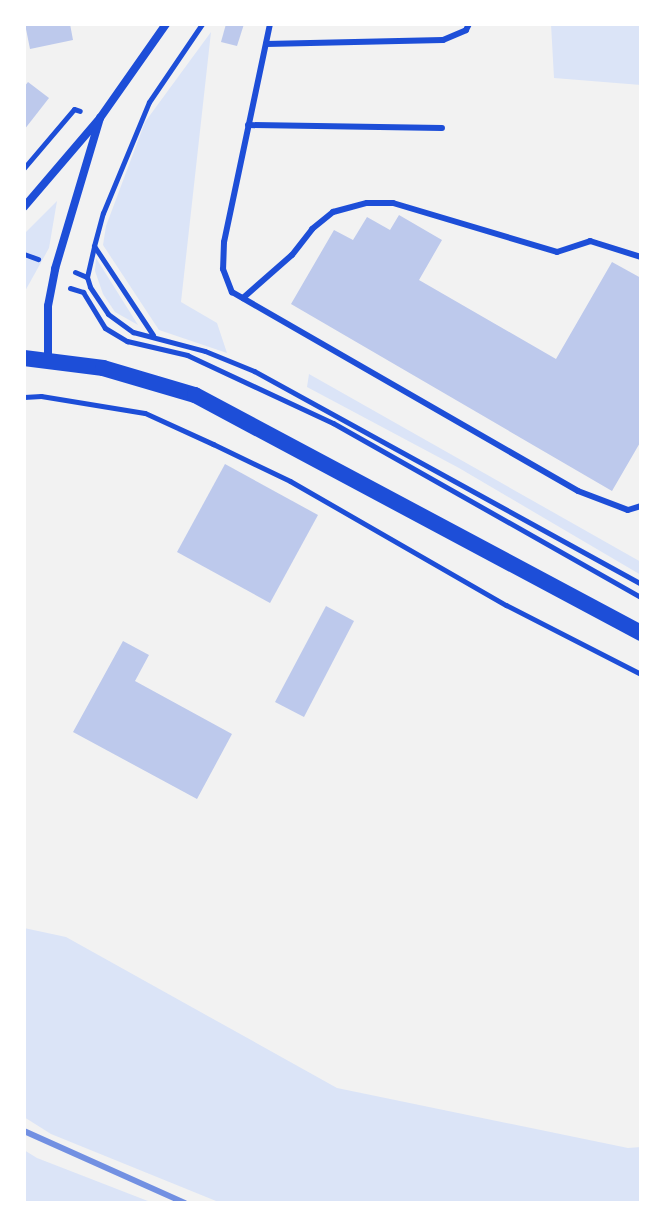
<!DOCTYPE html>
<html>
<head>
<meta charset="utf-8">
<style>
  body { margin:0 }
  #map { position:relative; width:665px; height:1227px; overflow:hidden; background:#f2f2f2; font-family:Roboto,sans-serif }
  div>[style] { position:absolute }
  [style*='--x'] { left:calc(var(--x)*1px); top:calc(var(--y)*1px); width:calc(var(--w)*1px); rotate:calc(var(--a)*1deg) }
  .green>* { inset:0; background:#dbe4f7 }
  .building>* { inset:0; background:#bdc9ec }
  .path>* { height:5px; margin:-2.5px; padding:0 2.5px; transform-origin:2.5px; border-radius:2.5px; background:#1d4ed8 }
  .service>* { height:6px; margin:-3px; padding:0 3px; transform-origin:3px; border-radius:3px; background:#1d4ed8 }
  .minor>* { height:8px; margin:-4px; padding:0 4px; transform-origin:4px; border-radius:4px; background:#1d4ed8 }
  .secondary>* { height:16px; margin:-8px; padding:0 8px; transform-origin:8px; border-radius:8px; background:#1d4ed8 }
  .rail>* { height:6px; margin:-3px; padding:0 3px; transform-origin:3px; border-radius:3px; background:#7290e2 }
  span { translate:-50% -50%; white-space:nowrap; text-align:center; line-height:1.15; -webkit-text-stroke:6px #fff; paint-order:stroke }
  .frame { position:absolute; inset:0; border:26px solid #fff; pointer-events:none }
</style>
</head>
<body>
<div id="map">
  <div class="green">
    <i style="clip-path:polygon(551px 24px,641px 24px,641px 85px,554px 78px)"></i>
    <i style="clip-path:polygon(211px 32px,181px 302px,217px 323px,227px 353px,159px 330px,103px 245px,106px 226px,145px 122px)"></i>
    <i style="clip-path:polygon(57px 201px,49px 248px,24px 293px,24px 234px)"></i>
    <i style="clip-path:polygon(96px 258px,138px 325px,115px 312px,103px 294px,95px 271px)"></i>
    <i style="clip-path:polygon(309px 374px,641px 562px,641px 575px,459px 468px,307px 387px)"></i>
    <i style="clip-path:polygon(24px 928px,66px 937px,337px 1088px,628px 1148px,641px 1147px,641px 1203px,221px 1203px,51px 1134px,24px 1117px)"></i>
    <i style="clip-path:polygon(24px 1150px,37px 1158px,153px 1203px,24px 1203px)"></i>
  </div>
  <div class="building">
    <i style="clip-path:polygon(25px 24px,70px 24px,73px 40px,30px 49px)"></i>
    <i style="clip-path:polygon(226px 24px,244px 24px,237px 46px,221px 42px)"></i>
    <i style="clip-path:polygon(28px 82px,49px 98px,24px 130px,24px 87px)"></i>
    <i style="clip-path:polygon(399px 215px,442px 240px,419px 280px,556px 359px,612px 262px,641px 278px,641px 441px,612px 491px,291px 304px,334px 230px,353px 240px,367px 217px,390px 230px)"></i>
    <i style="clip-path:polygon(225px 464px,318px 515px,270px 603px,177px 552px)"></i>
    <i style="clip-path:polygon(326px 606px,354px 621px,304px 717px,275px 702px)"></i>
    <i style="clip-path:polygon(123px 641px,149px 655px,135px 681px,232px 734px,197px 799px,73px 732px)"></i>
  </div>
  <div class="path">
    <i style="--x:24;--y:168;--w:77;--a:-49.7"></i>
    <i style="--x:74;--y:109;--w:6;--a:18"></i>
    <i style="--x:24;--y:254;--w:15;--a:20"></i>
    <i style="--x:75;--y:272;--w:13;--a:23"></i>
    <i style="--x:87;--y:277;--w:10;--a:73"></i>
    <i style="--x:90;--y:287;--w:32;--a:56"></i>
    <i style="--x:108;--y:314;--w:31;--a:36"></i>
    <i style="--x:133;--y:332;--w:74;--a:14.8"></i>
    <i style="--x:205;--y:351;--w:53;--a:22.2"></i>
    <i style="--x:254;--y:371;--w:442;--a:28.8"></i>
    <i style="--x:87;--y:277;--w:32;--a:-77"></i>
    <i style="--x:70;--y:288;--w:14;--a:17"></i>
    <i style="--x:83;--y:292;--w:42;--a:58.6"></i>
    <i style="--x:105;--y:328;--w:26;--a:31"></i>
    <i style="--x:127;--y:341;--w:62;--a:13.1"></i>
    <i style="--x:187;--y:355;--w:161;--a:25"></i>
    <i style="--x:333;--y:423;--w:354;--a:29.5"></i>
    <i style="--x:153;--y:335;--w:107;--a:-123.5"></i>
    <i style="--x:94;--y:246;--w:34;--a:-75"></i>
    <i style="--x:103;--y:213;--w:120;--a:-67.5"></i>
    <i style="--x:149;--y:102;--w:94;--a:-55.8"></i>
    <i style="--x:24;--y:397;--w:17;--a:-3"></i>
    <i style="--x:41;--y:396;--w:105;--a:9.3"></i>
    <i style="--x:145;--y:413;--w:75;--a:24.5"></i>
    <i style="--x:213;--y:444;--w:85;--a:25.7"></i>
    <i style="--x:290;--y:481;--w:249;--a:29.9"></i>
    <i style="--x:506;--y:605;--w:152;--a:27.1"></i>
  </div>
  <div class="service">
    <i style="--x:270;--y:24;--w:223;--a:101.9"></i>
    <i style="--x:224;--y:242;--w:27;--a:92"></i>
    <i style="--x:223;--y:269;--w:25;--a:69"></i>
    <i style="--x:232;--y:292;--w:399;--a:29.9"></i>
    <i style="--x:578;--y:491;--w:53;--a:20.8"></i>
    <i style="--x:628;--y:510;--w:14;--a:-17"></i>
    <i style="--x:266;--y:44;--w:177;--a:-1.3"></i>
    <i style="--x:443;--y:40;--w:25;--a:-23"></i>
    <i style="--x:466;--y:30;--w:7;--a:-63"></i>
    <i style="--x:248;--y:125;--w:194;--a:0.9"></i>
    <i style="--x:243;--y:298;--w:65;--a:-41.3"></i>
    <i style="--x:292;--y:255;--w:33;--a:-52"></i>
    <i style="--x:312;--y:229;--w:27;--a:-39"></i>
    <i style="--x:333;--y:212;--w:35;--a:-15"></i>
    <i style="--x:367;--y:203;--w:26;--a:0"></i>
    <i style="--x:393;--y:203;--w:171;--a:16.6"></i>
    <i style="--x:557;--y:252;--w:35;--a:-18"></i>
    <i style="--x:590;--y:241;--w:53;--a:17.4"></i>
  </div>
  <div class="minor">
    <i style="--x:24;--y:207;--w:117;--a:-49.5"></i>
    <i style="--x:100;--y:118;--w:115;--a:-54.9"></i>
    <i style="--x:48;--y:359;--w:53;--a:-90"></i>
    <i style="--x:48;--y:306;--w:38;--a:-79"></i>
    <i style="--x:55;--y:269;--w:158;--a:-73.4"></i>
  </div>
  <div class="secondary">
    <i style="--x:24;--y:358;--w:80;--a:7.2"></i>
    <i style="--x:103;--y:368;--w:96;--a:16.4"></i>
    <i style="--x:195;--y:395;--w:506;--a:28.09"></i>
  </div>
  <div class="rail">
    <i style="--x:24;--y:1131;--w:176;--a:24.1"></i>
  </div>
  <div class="frame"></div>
</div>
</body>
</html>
